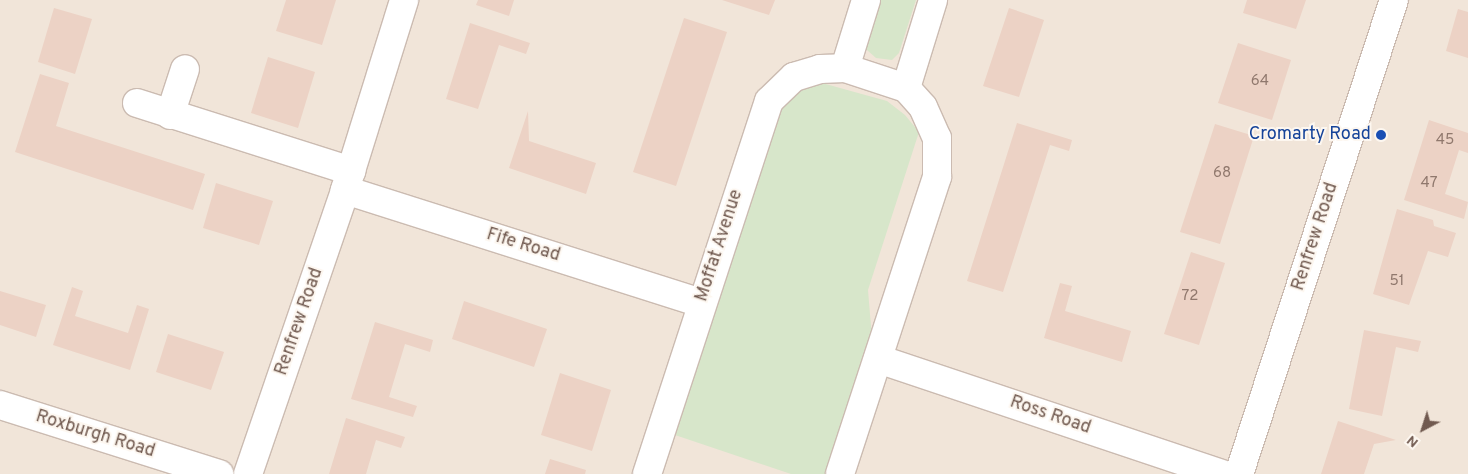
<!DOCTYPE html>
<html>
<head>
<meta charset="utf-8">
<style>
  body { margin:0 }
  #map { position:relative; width:1468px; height:474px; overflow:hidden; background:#faf3ea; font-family:Overpass,sans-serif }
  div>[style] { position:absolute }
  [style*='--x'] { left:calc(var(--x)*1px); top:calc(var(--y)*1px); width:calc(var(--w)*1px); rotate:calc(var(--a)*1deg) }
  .residential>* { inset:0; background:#f1e5d9 }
  .green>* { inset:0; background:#d7e6ca }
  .building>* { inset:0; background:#ecd2c5 }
  .roads { filter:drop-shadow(1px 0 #cbbbb1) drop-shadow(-1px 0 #cbbbb1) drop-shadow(0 1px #cbbbb1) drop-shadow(0 -1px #cbbbb1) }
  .minor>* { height:28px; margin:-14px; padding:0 14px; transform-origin:14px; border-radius:14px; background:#fff }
  .dots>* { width:14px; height:14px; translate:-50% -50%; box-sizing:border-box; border:2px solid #fdf7f0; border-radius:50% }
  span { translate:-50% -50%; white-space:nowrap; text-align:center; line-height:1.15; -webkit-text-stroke:4px #fdf7f0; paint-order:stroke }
  .number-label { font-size:15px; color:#90786d }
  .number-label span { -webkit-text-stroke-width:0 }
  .transit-label { font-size:18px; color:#164399 }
  .right { translate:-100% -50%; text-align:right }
  .street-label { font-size:18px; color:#715a50 }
  .north { position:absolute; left:1398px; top:404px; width:50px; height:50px; -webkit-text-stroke:4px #fdf7f0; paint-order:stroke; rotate:220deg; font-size:14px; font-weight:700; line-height:20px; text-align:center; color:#715a50 }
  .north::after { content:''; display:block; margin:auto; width:18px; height:22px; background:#715a50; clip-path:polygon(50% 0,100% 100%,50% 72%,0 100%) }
</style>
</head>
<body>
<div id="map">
  <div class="residential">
    <i style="clip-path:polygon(0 0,1468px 0,1468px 474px,0 474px)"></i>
  </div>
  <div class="green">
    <i style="clip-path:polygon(879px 0,916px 0,899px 53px,892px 60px,876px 58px,867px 50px,865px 43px)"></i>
    <i style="clip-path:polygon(822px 83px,887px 101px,905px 115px,919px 132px,868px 290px,872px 338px,830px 474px,791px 474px,675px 435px,775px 112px,790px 92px)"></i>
  </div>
  <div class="building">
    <i style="clip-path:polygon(286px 0,336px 0,322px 45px,276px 31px)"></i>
    <i style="clip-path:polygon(478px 0,514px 0,509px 16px,476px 5px)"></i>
    <i style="clip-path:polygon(722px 0,775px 0,769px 15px)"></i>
    <i style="clip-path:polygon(1247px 0,1306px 0,1296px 29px,1243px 13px)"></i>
    <i style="clip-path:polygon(54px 8px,92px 19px,75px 74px,38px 62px)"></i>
    <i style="clip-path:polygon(1009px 8px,1044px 20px,1019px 97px,983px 86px)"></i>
    <i style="clip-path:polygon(1458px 9px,1468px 12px,1468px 58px,1446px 51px)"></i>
    <i style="clip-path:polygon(684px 18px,727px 32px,676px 186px,633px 172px)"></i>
    <i style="clip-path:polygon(470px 23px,530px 43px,526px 54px,499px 45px,478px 109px,446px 99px)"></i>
    <i style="clip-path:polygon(1238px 43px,1291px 60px,1272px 120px,1218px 103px)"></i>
    <i style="clip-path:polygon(268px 57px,315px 72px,298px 128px,251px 113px)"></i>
    <i style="clip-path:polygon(40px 74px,69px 83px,56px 126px,205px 174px,193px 210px,15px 152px)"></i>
    <i style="clip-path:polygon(528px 111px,529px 141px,596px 163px,586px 194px,509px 168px)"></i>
    <i style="clip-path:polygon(1429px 120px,1468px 133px,1468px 153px,1459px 150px,1445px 194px,1468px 202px,1464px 219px,1404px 200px)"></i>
    <i style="clip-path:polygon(1017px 123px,1072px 140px,1069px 151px,1050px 145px,1003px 292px,967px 281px)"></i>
    <i style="clip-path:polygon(1215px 124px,1254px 136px,1220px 244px,1180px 232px)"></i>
    <i style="clip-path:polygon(216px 183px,273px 201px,259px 245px,203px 228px)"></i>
    <i style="clip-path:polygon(1397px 209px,1433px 220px,1434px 226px,1456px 233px,1448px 257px,1428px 251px,1409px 305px,1373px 294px)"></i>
    <i style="clip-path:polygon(1191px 252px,1225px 263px,1199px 345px,1164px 334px)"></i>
    <i style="clip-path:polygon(1060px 283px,1072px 286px,1065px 311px,1131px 331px,1122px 362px,1044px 338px)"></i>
    <i style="clip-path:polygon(72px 287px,83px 291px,75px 316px,128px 333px,137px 305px,149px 309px,130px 370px,53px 345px)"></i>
    <i style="clip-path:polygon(0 291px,46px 305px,36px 337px,0 325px)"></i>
    <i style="clip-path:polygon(464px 301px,547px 329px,534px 367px,452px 339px)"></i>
    <i style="clip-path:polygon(375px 322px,433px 340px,430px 352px,405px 344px,389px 397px,417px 406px,413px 417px,351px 399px)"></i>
    <i style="clip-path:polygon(1364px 330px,1421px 341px,1418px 352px,1396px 347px,1382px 416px,1349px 409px)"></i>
    <i style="clip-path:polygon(168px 334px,224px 352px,211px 390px,156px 372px)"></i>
    <i style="clip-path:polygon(560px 373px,611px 390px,592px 451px,541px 435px)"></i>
    <i style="clip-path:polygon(346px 418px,405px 437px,401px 448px,376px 440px,366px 474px,329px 474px)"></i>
    <i style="clip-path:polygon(1338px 421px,1396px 440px,1374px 444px,1364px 474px,1321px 474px)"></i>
    <i style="clip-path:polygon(550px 459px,586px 470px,585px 474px,545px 474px)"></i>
  </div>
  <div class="roads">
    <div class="minor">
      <i style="--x:845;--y:68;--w:71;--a:-72.8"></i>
      <i style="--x:906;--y:88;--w:92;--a:-72.9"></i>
      <i style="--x:137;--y:103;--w:225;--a:17.6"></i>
      <i style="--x:170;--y:115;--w:48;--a:-71.9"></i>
      <i style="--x:345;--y:190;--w:374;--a:17.6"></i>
      <i style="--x:878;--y:359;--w:363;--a:18.5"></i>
      <i style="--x:0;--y:405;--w:230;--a:17.5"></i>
      <i style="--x:248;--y:474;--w:300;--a:-71.1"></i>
      <i style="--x:345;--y:190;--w:199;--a:-72.7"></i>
      <i style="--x:647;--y:474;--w:392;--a:-71.9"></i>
      <i style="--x:769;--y:101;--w:35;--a:-44"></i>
      <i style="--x:794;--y:77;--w:27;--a:-17"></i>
      <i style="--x:820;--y:69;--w:25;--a:-2"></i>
      <i style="--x:845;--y:68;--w:64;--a:18.2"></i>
      <i style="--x:906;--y:88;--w:25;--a:48"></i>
      <i style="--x:923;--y:107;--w:34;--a:66"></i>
      <i style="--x:937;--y:138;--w:39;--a:90"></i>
      <i style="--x:937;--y:177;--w:312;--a:108.1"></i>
      <i style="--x:1239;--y:474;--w:499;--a:-71.9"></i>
    </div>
  </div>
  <div class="dots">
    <i style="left:1381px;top:135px;background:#1a4fb4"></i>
  </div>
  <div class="number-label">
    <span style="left:1260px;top:82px">64</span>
    <span style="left:1445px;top:141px">45</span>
    <span style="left:1222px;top:174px">68</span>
    <span style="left:1429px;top:184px">47</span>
    <span style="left:1397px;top:282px">51</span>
    <span style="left:1190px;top:297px">72</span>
  </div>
  <div class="transit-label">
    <span class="right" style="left:1371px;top:135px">Cromarty Road</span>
  </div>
  <div class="street-label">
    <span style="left:1316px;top:237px;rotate:-72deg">Renfrew Road</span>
    <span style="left:523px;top:246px;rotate:17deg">Fife Road</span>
    <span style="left:720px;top:246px;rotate:-72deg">Moffat Avenue</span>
    <span style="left:300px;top:322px;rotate:-71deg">Renfrew Road</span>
    <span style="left:1050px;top:416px;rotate:19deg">Ross Road</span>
    <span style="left:95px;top:435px;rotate:17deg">Roxburgh Road</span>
  </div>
  <div class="north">N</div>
</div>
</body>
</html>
